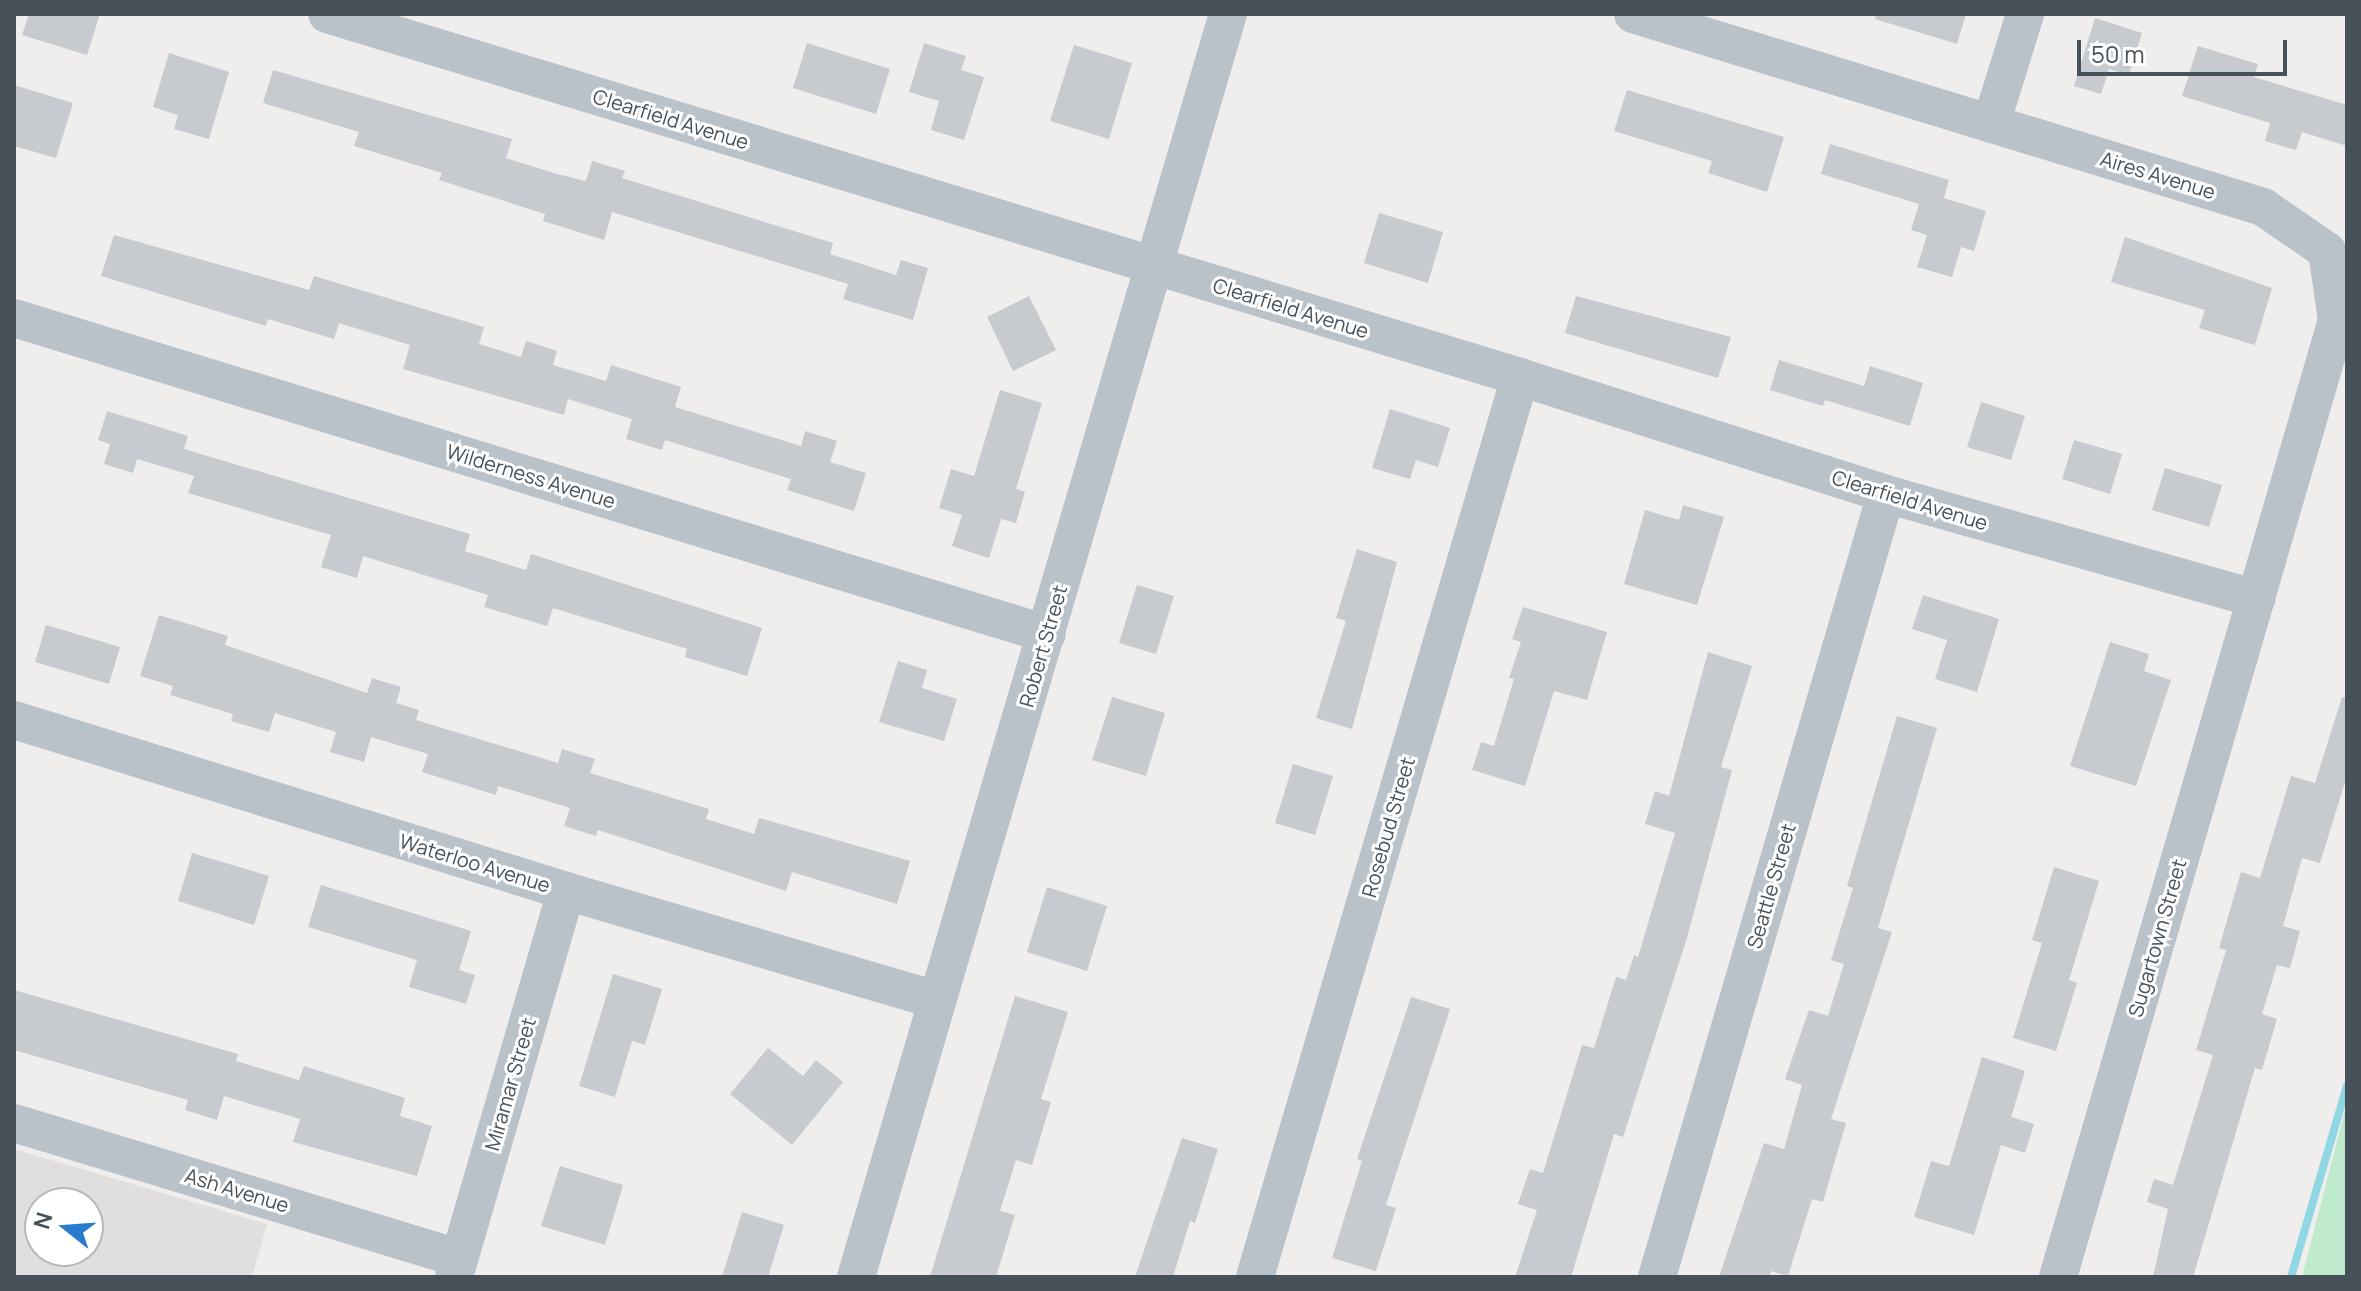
<!DOCTYPE html>
<html>
<head>
<meta charset="utf-8">
<style>
  body { margin:0 }
  #map { position:relative; width:2361px; height:1291px; overflow:hidden; background:#f0eded; font-family:Manrope,sans-serif }
  div>[style] { position:absolute }
  [style*='--x'] { left:calc(var(--x)*1px); top:calc(var(--y)*1px); width:calc(var(--w)*1px); rotate:calc(var(--a)*1deg) }
  .education>* { inset:0; background:#e0dede }
  .green>* { inset:0; background:#bfeacd }
  .stream>* { height:8px; margin:-4px; padding:0 4px; transform-origin:4px; border-radius:4px; background:#8fd7e3 }
  .building>* { inset:0; background:#c7cacf }
  .minor>* { height:38px; margin:-19px; padding:0 19px; transform-origin:19px; border-radius:19px; background:#bac2c9 }
  span { translate:-50% -50%; white-space:nowrap; text-align:center; line-height:1.15; -webkit-text-stroke:6px #fff; paint-order:stroke }
  .street-label { font-size:20px; color:#475159 }
  .frame { position:absolute; inset:0; border:16px solid #475159; pointer-events:none }
  .north { position:absolute; left:24px; top:1187px; width:80px; height:80px; box-sizing:border-box; background:#fff; border:2px solid #b5b9bd; border-radius:50%; rotate:287deg; font-size:22px; font-weight:700; line-height:32px; text-align:center; color:#475159 }
  .north::after { content:''; display:block; margin:auto; width:28px; height:36px; background:#297bce; clip-path:polygon(50% 0,100% 100%,50% 72%,0 100%) }
  .scale { position:absolute; left:2077px; top:40px; width:210px; height:36px; box-sizing:border-box; border:4px solid #475159; border-top:0; padding-left:10px; font-size:24px; line-height:28px; white-space:nowrap; color:#475159; -webkit-text-stroke:6px #fff; paint-order:stroke }
</style>
</head>
<body>
<div id="map">
  <div class="education">
    <i style="clip-path:polygon(evenodd,14px 1149px,267px 1224px,252px 1277px,14px 1277px,14px 1149px,40px 1203px,88px 1203px,88px 1251px,40px 1251px,40px 1203px)"></i>
  </div>
  <div class="green">
    <i style="clip-path:polygon(2347px 1102px,2347px 1277px,2302px 1277px)"></i>
  </div>
  <div class="stream">
    <i style="--x:2291;--y:1277;--w:199;--a:-73.7"></i>
  </div>
  <div class="building">
    <i style="clip-path:polygon(29px 14px,100px 14px,87px 55px,22px 35px)"></i>
    <i style="clip-path:polygon(1876px 14px,1966px 14px,1957px 44px,1875px 19px)"></i>
    <i style="clip-path:polygon(2095px 18px,2142px 33px,2129px 75px,2109px 69px,2101px 94px,2074px 86px)"></i>
    <i style="clip-path:polygon(807px 43px,890px 69px,876px 114px,793px 88px)"></i>
    <i style="clip-path:polygon(924px 43px,966px 56px,961px 70px,984px 77px,964px 140px,931px 130px,939px 101px,909px 92px)"></i>
    <i style="clip-path:polygon(1074px 45px,1132px 63px,1109px 139px,1050px 121px)"></i>
    <i style="clip-path:polygon(2198px 46px,2258px 64px,2254px 77px,2347px 105px,2347px 146px,2302px 132px,2296px 150px,2265px 141px,2270px 123px,2182px 96px)"></i>
    <i style="clip-path:polygon(169px 53px,229px 72px,209px 139px,174px 129px,178px 115px,153px 107px)"></i>
    <i style="clip-path:polygon(273px 70px,512px 139px,506px 158px,557px 174px,586px 181px,592px 161px,625px 171px,622px 178px,833px 243px,830px 254px,896px 275px,901px 260px,928px 268px,913px 320px,843px 299px,848px 284px,612px 212px,604px 240px,543px 221px,545px 214px,439px 180px,442px 173px,354px 146px,359px 132px,263px 103px)"></i>
    <i style="clip-path:polygon(14px 85px,73px 103px,56px 158px,14px 146px)"></i>
    <i style="clip-path:polygon(1627px 90px,1784px 137px,1767px 192px,1708px 173px,1712px 161px,1614px 131px)"></i>
    <i style="clip-path:polygon(1830px 144px,1949px 180px,1944px 198px,1986px 211px,1974px 251px,1961px 247px,1952px 277px,1917px 267px,1927px 235px,1911px 230px,1919px 204px,1821px 174px)"></i>
    <i style="clip-path:polygon(1379px 213px,1443px 232px,1428px 283px,1364px 263px)"></i>
    <i style="clip-path:polygon(114px 235px,309px 290px,314px 276px,484px 327px,479px 344px,521px 357px,526px 341px,557px 351px,553px 365px,606px 381px,611px 365px,681px 387px,675px 407px,801px 446px,805px 431px,837px 441px,830px 462px,866px 473px,854px 511px,787px 490px,791px 479px,665px 440px,662px 450px,626px 439px,632px 419px,568px 399px,564px 415px,403px 369px,410px 345px,339px 323px,334px 339px,268px 319px,266px 326px,101px 276px)"></i>
    <i style="clip-path:polygon(2125px 237px,2272px 288px,2255px 345px,2199px 328px,2205px 310px,2111px 282px)"></i>
    <i style="clip-path:polygon(1029px 296px,1056px 350px,1013px 371px,987px 317px)"></i>
    <i style="clip-path:polygon(1576px 296px,1731px 337px,1718px 378px,1565px 333px)"></i>
    <i style="clip-path:polygon(1779px 360px,1864px 386px,1870px 366px,1923px 383px,1910px 426px,1825px 400px,1823px 406px,1770px 390px)"></i>
    <i style="clip-path:polygon(1000px 390px,1042px 403px,1016px 489px,1025px 492px,1016px 523px,1001px 519px,989px 558px,952px 546px,962px 515px,939px 508px,951px 469px,974px 476px)"></i>
    <i style="clip-path:polygon(1981px 402px,2025px 416px,2011px 460px,1967px 447px)"></i>
    <i style="clip-path:polygon(1390px 409px,1450px 428px,1438px 467px,1416px 460px,1410px 479px,1372px 468px)"></i>
    <i style="clip-path:polygon(107px 411px,188px 436px,184px 449px,470px 534px,465px 551px,526px 570px,531px 554px,762px 628px,747px 676px,685px 657px,687px 649px,553px 608px,547px 626px,484px 607px,488px 595px,363px 556px,357px 578px,321px 567px,331px 535px,188px 493px,194px 476px,137px 459px,133px 473px,104px 464px,110px 444px,98px 440px)"></i>
    <i style="clip-path:polygon(2074px 440px,2122px 454px,2110px 494px,2062px 479px)"></i>
    <i style="clip-path:polygon(2165px 468px,2222px 485px,2209px 527px,2152px 510px)"></i>
    <i style="clip-path:polygon(1683px 505px,1724px 517px,1697px 605px,1624px 584px,1645px 510px,1679px 520px)"></i>
    <i style="clip-path:polygon(1357px 549px,1397px 562px,1352px 729px,1316px 718px,1346px 621px,1336px 618px)"></i>
    <i style="clip-path:polygon(1137px 585px,1174px 596px,1156px 654px,1119px 643px)"></i>
    <i style="clip-path:polygon(1923px 595px,1999px 619px,1977px 692px,1935px 679px,1947px 640px,1912px 629px)"></i>
    <i style="clip-path:polygon(1523px 607px,1607px 632px,1587px 700px,1554px 691px,1525px 786px,1472px 770px,1481px 742px,1494px 746px,1514px 679px,1509px 678px,1521px 642px,1512px 639px)"></i>
    <i style="clip-path:polygon(159px 615px,228px 636px,225px 645px,367px 693px,372px 678px,401px 687px,396px 703px,419px 710px,416px 720px,558px 763px,562px 749px,595px 759px,590px 773px,709px 809px,706px 819px,754px 834px,759px 818px,910px 861px,897px 904px,792px 872px,786px 891px,598px 830px,596px 836px,564px 826px,570px 808px,498px 786px,496px 795px,422px 772px,428px 754px,371px 737px,364px 762px,330px 752px,336px 732px,275px 713px,269px 732px,231px 721px,233px 714px,170px 695px,173px 686px,140px 676px)"></i>
    <i style="clip-path:polygon(46px 625px,120px 647px,109px 684px,35px 662px)"></i>
    <i style="clip-path:polygon(2110px 642px,2149px 654px,2144px 671px,2171px 680px,2136px 786px,2070px 766px)"></i>
    <i style="clip-path:polygon(1708px 652px,1752px 666px,1721px 767px,1732px 770px,1687px 938px,1623px 1137px,1614px 1134px,1571px 1277px,1515px 1277px,1537px 1210px,1518px 1204px,1530px 1169px,1543px 1173px,1582px 1045px,1594px 1048px,1616px 977px,1626px 980px,1634px 955px,1638px 957px,1675px 833px,1645px 824px,1655px 791px,1669px 796px)"></i>
    <i style="clip-path:polygon(898px 661px,927px 670px,922px 688px,957px 699px,944px 741px,879px 722px)"></i>
    <i style="clip-path:polygon(1112px 697px,1165px 713px,1146px 776px,1092px 760px)"></i>
    <i style="clip-path:polygon(2342px 697px,2347px 698px,2347px 776px,2320px 863px,2302px 858px,2283px 926px,2300px 931px,2290px 968px,2277px 965px,2262px 1014px,2277px 1019px,2262px 1070px,2255px 1068px,2193px 1277px,2153px 1277px,2168px 1209px,2147px 1202px,2154px 1179px,2173px 1185px,2213px 1055px,2196px 1050px,2226px 950px,2219px 948px,2241px 872px,2260px 878px,2291px 776px,2315px 783px)"></i>
    <i style="clip-path:polygon(1897px 716px,1937px 728px,1878px 928px,1892px 932px,1831px 1119px,1846px 1123px,1823px 1202px,1812px 1199px,1788px 1276px,1771px 1271px,1770px 1277px,1719px 1277px,1764px 1143px,1784px 1149px,1802px 1085px,1785px 1079px,1809px 1010px,1828px 1016px,1844px 964px,1831px 960px,1853px 888px,1847px 886px)"></i>
    <i style="clip-path:polygon(1293px 764px,1333px 776px,1315px 835px,1275px 823px)"></i>
    <i style="clip-path:polygon(192px 853px,269px 876px,254px 925px,178px 901px)"></i>
    <i style="clip-path:polygon(2054px 867px,2099px 881px,2069px 980px,2077px 983px,2056px 1051px,2013px 1038px,2042px 943px,2032px 940px)"></i>
    <i style="clip-path:polygon(321px 885px,471px 931px,459px 970px,475px 975px,466px 1004px,409px 987px,417px 960px,308px 927px)"></i>
    <i style="clip-path:polygon(1047px 887px,1107px 906px,1087px 971px,1027px 952px)"></i>
    <i style="clip-path:polygon(613px 974px,662px 989px,645px 1045px,632px 1041px,615px 1097px,579px 1086px)"></i>
    <i style="clip-path:polygon(14px 990px,238px 1054px,236px 1061px,299px 1080px,304px 1066px,405px 1098px,400px 1116px,432px 1126px,417px 1176px,293px 1142px,300px 1119px,224px 1096px,217px 1120px,185px 1110px,188px 1100px,14px 1050px)"></i>
    <i style="clip-path:polygon(1015px 996px,1068px 1012px,1041px 1099px,1051px 1102px,1032px 1165px,1016px 1160px,1000px 1211px,1015px 1215px,996px 1277px,930px 1277px)"></i>
    <i style="clip-path:polygon(1411px 997px,1450px 1009px,1386px 1205px,1396px 1208px,1376px 1271px,1332px 1258px,1362px 1161px,1357px 1159px)"></i>
    <i style="clip-path:polygon(768px 1048px,803px 1076px,816px 1060px,843px 1082px,792px 1145px,730px 1094px)"></i>
    <i style="clip-path:polygon(1982px 1057px,2025px 1071px,2011px 1117px,2034px 1124px,2025px 1153px,2001px 1145px,1974px 1235px,1914px 1217px,1931px 1161px,1949px 1166px)"></i>
    <i style="clip-path:polygon(1182px 1138px,1218px 1149px,1195px 1223px,1190px 1221px,1173px 1277px,1135px 1277px)"></i>
    <i style="clip-path:polygon(560px 1166px,623px 1185px,605px 1245px,541px 1226px)"></i>
    <i style="clip-path:polygon(742px 1212px,784px 1225px,768px 1277px,722px 1277px)"></i>
  </div>
  <div class="minor">
    <i style="--x:327;--y:14;--w:1247;--a:16.92"></i>
    <i style="--x:1520;--y:377;--w:384;--a:17.7"></i>
    <i style="--x:1886;--y:494;--w:385;--a:15.8"></i>
    <i style="--x:1633;--y:14;--w:659;--a:17.03"></i>
    <i style="--x:2263;--y:207;--w:78;--a:34.5"></i>
    <i style="--x:2327;--y:251;--w:70;--a:81.8"></i>
    <i style="--x:2337;--y:320;--w:997;--a:106.25"></i>
    <i style="--x:1991;--y:124;--w:115;--a:-72.8"></i>
    <i style="--x:14;--y:318;--w:1080;--a:17.01"></i>
    <i style="--x:14;--y:720;--w:578;--a:17.21"></i>
    <i style="--x:566;--y:891;--w:387;--a:16.4"></i>
    <i style="--x:14;--y:1123;--w:465;--a:16.9"></i>
    <i style="--x:454;--y:1277;--w:402;--a:-73.8"></i>
    <i style="--x:856;--y:1277;--w:1317;--a:-73.59"></i>
    <i style="--x:1255;--y:1277;--w:938;--a:-73.59"></i>
    <i style="--x:1657;--y:1277;--w:816;--a:-73.7"></i>
  </div>
  <div class="street-label">
    <span style="left:671px;top:119px;rotate:17deg">Clearfield Avenue</span>
    <span style="left:2158px;top:175px;rotate:17deg">Aires Avenue</span>
    <span style="left:1291px;top:308px;rotate:17deg">Clearfield Avenue</span>
    <span style="left:531px;top:476px;rotate:17deg">Wilderness Avenue</span>
    <span style="left:1910px;top:500px;rotate:17deg">Clearfield Avenue</span>
    <span style="left:1043px;top:646px;rotate:-74deg">Robert Street</span>
    <span style="left:1388px;top:827px;rotate:-74deg">Rosebud Street</span>
    <span style="left:475px;top:863px;rotate:17deg">Waterloo Avenue</span>
    <span style="left:1771px;top:886px;rotate:-74deg">Seattle Street</span>
    <span style="left:2157px;top:938px;rotate:-74deg">Sugartown Street</span>
    <span style="left:510px;top:1084px;rotate:-74deg">Miramar Street</span>
    <span style="left:237px;top:1190px;rotate:17deg">Ash Avenue</span>
  </div>
  <div class="frame"></div>
  <div class="north">N</div>
  <div class="scale">50 m</div>
</div>
</body>
</html>
